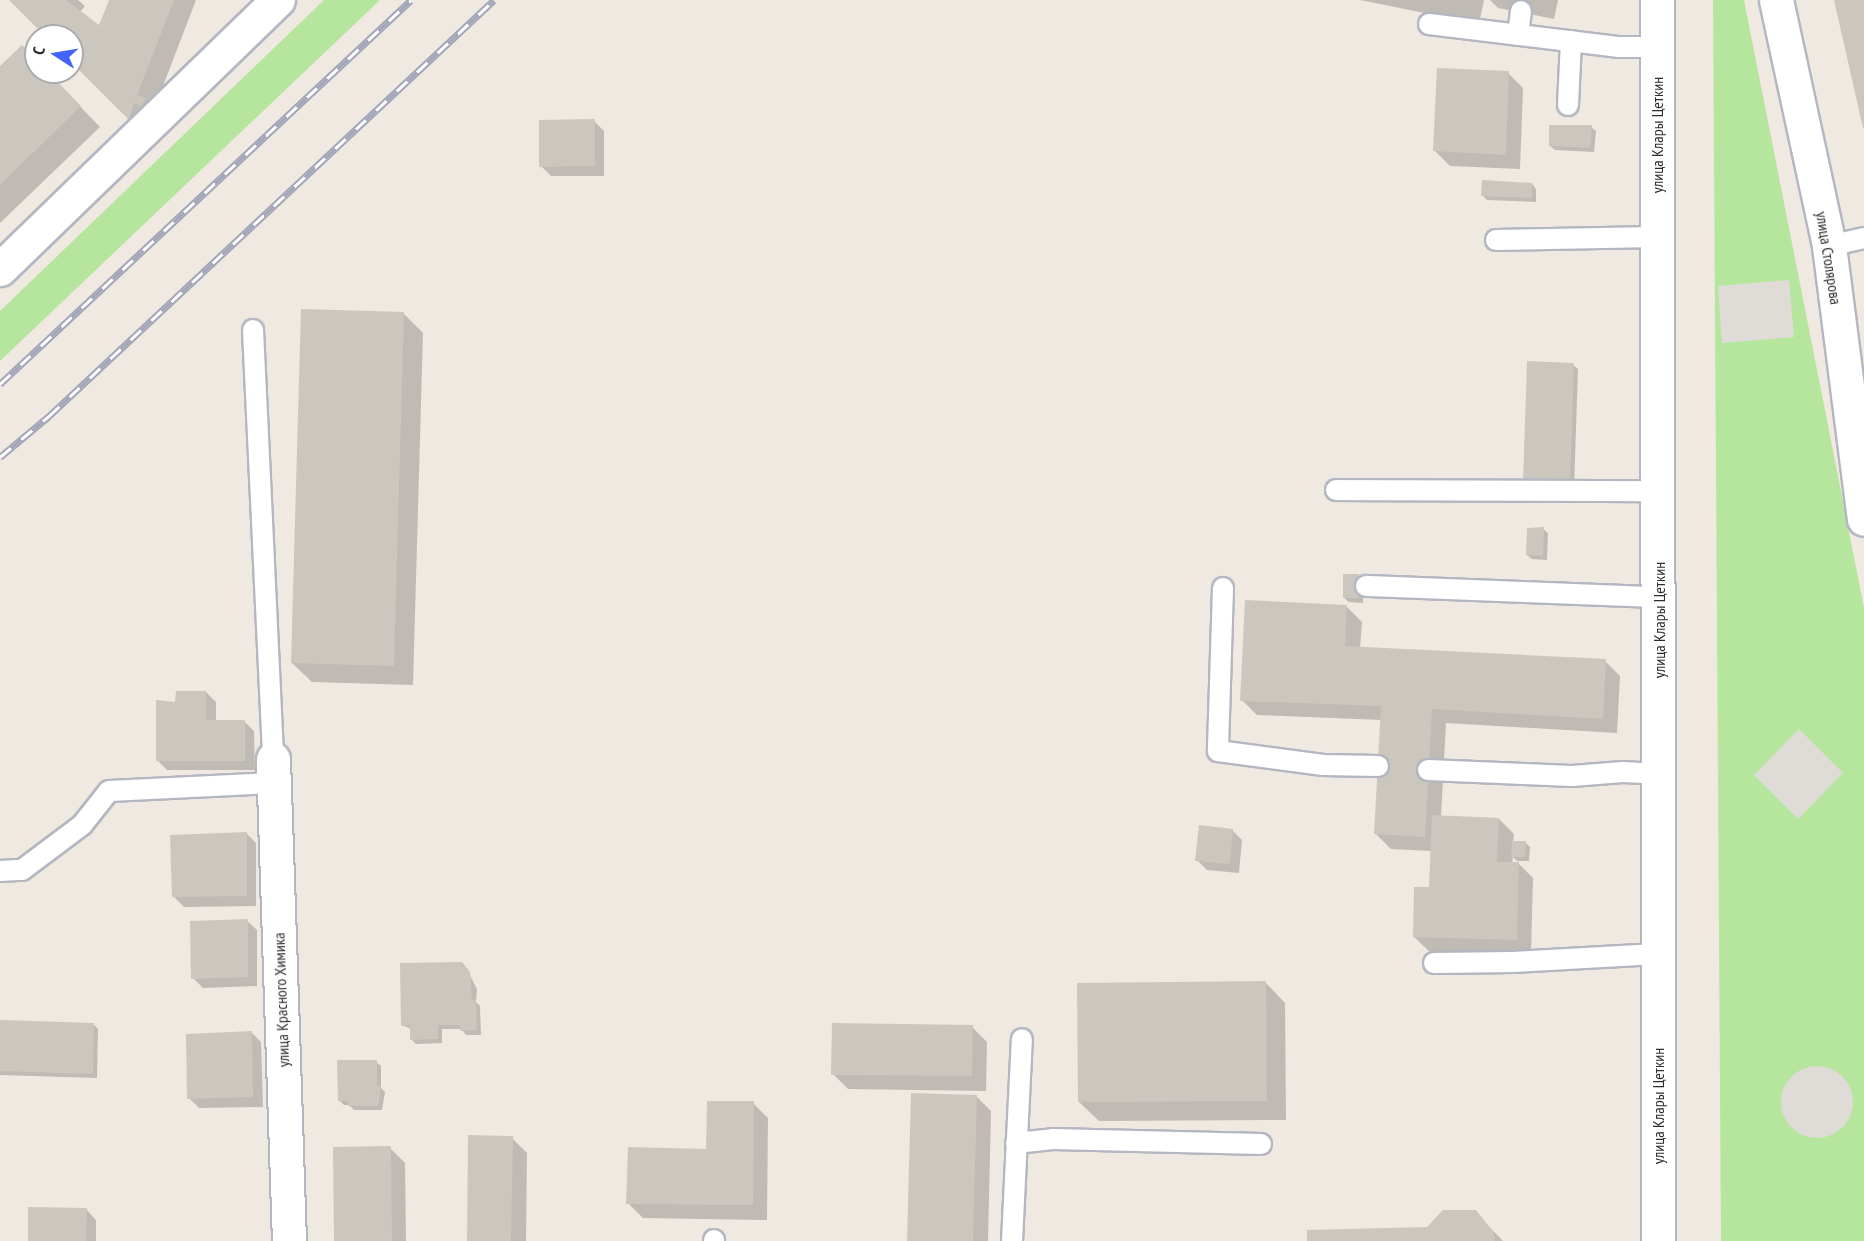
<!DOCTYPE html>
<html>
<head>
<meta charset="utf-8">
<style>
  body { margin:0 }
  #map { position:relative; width:1864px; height:1241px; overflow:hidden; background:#efe9e1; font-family:"PT Sans Narrow",sans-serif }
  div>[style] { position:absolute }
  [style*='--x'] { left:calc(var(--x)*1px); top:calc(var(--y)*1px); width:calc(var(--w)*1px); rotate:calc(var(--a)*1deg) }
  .green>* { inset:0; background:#b6e59e }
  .plaza>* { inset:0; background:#dfdcd8 }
  .round { border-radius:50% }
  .shadow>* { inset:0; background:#0003 }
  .building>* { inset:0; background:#cbc7bf }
  .roads { filter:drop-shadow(2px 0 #b4b7c1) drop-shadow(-2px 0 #b4b7c1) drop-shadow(0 2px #b4b7c1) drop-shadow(0 -2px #b4b7c1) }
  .service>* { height:20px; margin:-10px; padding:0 10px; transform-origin:10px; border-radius:10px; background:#fff }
  .minor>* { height:33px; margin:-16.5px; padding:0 16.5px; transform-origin:16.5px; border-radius:16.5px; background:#fff }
  .secondary>* { height:33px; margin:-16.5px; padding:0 16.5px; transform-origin:16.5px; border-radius:16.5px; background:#fff }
  .rail>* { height:7px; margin-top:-3.5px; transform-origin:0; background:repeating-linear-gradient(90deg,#fff 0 14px,#a3a6b8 0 28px); box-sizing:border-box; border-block:2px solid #a3a6b8 }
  span { translate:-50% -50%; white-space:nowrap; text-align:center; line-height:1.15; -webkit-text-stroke:4.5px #fff; paint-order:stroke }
  .street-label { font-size:16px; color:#2e2e2e }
  .north { position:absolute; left:24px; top:24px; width:60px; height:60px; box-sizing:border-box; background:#fff; border:2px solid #ababab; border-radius:50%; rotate:282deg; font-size:16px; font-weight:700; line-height:24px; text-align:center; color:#2e2e2e }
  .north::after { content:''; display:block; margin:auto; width:21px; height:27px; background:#4264fb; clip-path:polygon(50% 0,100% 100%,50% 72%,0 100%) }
</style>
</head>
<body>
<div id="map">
  <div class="green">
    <i style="clip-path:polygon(324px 0,380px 0,0 361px,0 311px)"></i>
    <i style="clip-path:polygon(1713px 0,1744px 0,1864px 608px,1864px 1241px,1721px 1241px)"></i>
  </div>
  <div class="plaza">
    <i style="clip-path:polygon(1789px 280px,1794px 337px,1722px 343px,1718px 286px)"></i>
    <i style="clip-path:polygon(1799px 729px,1843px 773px,1798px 819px,1754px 775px)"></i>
    <i class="round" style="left:1781px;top:1066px;width:72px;height:72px"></i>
  </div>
  <div class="shadow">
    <i style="clip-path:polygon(11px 0,78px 0,85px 6px,80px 12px,100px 27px,111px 0,196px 0,145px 133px,72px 60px,72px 36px,47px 36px)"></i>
    <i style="clip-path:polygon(1360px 0,1484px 0,1479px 24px)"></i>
    <i style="clip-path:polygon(1490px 0,1558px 0,1554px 19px,1498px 8px)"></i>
    <i style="clip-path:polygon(36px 61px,36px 72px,47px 72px,100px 127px,0 223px,0 68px)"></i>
    <i style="clip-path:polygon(1508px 73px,1523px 88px,1520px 169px,1450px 166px,1435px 151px)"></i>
    <i style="clip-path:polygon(594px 121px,604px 131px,604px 176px,551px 176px,541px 166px)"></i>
    <i style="clip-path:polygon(1591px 127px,1596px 131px,1594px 152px,1555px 150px,1550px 146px)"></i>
    <i style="clip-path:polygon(1532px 184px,1536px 189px,1536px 202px,1487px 200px,1482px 195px)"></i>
    <i style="clip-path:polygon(403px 313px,423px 333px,413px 685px,312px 682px,292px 663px)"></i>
    <i style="clip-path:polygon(1573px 365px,1578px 369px,1574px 488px,1529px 487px)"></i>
    <i style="clip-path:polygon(1543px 529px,1548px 533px,1547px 560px,1532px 559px,1527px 555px)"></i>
    <i style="clip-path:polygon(1358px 575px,1363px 580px,1363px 603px,1349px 602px,1344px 598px)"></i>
    <i style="clip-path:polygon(1347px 607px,1362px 622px,1360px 648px,1605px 661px,1620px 676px,1617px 733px,1446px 723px,1441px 817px,1499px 819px,1514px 834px,1513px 842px,1525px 842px,1530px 847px,1529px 861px,1517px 861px,1513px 857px,1512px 863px,1518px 863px,1533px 878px,1531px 954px,1430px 952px,1414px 937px,1431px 889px,1432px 851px,1391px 849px,1376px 834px,1382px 720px,1257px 715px,1242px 700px)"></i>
    <i style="clip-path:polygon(206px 692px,216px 702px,216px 721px,244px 721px,254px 731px,255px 770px,167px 770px,157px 760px,177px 704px)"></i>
    <i style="clip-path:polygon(1232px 830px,1242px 840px,1239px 873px,1207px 870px,1197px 860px)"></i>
    <i style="clip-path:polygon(246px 833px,256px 843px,256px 906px,184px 907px,174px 897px)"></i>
    <i style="clip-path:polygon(247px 921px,257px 930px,257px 986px,203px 988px,193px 978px)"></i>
    <i style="clip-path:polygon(465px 966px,477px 989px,476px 1002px,480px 1006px,481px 1035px,466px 1035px,461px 1029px,442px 1029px,442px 1043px,416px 1044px,411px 1039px,411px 1029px,402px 1025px)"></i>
    <i style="clip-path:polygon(1266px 983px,1285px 1003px,1286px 1120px,1099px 1121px,1079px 1102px)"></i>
    <i style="clip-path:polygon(0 1022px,93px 1024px,98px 1029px,97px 1078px,0 1075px)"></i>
    <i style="clip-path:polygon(972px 1027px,987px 1042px,986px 1091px,848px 1089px,833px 1074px)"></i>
    <i style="clip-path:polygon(251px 1032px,261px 1042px,263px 1107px,199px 1108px,189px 1098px)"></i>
    <i style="clip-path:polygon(376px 1062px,381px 1066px,381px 1088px,385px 1092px,382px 1110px,354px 1110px,349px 1105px,344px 1105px,340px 1101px)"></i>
    <i style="clip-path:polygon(976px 1096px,991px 1111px,988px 1241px,909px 1241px)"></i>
    <i style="clip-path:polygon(753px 1103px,768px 1118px,767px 1220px,643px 1218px,628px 1203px,708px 1150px)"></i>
    <i style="clip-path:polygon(512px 1138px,527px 1153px,526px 1241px,469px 1241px)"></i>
    <i style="clip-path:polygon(390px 1148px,405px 1163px,406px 1241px,336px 1241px)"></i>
    <i style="clip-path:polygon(86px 1209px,96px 1220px,96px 1241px,29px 1241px)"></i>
    <i style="clip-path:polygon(1475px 1212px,1503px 1241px,1309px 1241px,1428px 1229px)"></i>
  </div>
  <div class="building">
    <i style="clip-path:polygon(9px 0,66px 0,99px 25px,109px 0,174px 0,137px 95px,145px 98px,142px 106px,134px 103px,129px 120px,72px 63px,72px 36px,45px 36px)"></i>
    <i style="clip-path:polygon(1834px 0,1864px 0,1864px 128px,1863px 128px)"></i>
    <i style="clip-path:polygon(22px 45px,36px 59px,36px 72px,48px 72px,81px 106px,0 185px,0 66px)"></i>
    <i style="clip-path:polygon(1437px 68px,1509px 71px,1506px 155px,1433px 151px)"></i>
    <i style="clip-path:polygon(595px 119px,595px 166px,539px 167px,539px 120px)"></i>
    <i style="clip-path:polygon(1549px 125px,1592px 125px,1590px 148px,1549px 146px)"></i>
    <i style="clip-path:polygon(1482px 180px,1532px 183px,1532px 198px,1481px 196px)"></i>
    <i style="clip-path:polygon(301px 309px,404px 312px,394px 666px,291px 663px)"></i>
    <i style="clip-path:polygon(1527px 361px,1574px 363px,1570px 484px,1523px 483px)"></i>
    <i style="clip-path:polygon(1544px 527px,1543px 556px,1526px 555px,1527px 528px)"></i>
    <i style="clip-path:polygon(1343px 574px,1359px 574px,1359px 598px,1343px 598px)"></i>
    <i style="clip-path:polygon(1245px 600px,1347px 605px,1345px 646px,1606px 659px,1603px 719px,1432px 709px,1425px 837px,1374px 834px,1381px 706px,1240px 701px)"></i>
    <i style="clip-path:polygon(176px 691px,206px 691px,206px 720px,245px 720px,245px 761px,156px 761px,156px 700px,175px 702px)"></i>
    <i style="clip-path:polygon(1432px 815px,1499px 818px,1497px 862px,1519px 862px,1517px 940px,1413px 937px,1414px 887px,1429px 887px)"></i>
    <i style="clip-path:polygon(1199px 825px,1233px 829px,1230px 864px,1195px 861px)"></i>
    <i style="clip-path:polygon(247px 832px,247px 896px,172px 897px,170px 835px)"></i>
    <i style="clip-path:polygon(1512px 841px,1526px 841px,1525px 857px,1511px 857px)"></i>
    <i style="clip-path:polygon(248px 919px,248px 977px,191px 979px,190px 921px)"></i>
    <i style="clip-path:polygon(462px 962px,470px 972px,472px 1000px,476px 1000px,477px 1030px,460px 1031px,460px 1025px,438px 1025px,438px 1039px,410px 1040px,410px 1025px,401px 1026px,400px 963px)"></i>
    <i style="clip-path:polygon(1266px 981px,1267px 1101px,1078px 1102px,1077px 983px)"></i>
    <i style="clip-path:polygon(0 1020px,94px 1023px,93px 1074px,0 1071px)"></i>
    <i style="clip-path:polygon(832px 1023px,973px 1025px,972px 1076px,831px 1075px)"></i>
    <i style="clip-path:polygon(252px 1031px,253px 1097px,187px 1099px,186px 1034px)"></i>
    <i style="clip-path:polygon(337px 1060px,377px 1060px,377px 1086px,381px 1086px,378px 1106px,348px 1106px,348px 1101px,338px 1101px)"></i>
    <i style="clip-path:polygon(911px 1093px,977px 1095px,973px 1241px,907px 1241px)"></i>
    <i style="clip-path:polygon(707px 1101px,754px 1101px,753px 1205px,626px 1204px,628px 1147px,706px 1149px)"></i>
    <i style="clip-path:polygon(468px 1135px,513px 1136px,511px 1241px,467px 1241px)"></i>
    <i style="clip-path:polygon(391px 1146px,392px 1241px,334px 1241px,333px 1147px)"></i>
    <i style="clip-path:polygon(28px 1207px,87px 1208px,86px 1241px,28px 1241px)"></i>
    <i style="clip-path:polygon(1443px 1210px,1476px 1210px,1494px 1233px,1495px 1241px,1307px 1241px,1307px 1230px,1427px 1227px)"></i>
  </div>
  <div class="roads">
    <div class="service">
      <i style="--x:1429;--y:24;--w:192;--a:6.9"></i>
      <i style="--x:1620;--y:47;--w:37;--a:0"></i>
      <i style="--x:1518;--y:35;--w:24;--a:-83"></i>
      <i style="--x:1568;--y:105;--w:64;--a:-87.3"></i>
      <i style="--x:1496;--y:240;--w:160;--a:-1.1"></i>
      <i style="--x:1829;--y:246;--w:36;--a:-13"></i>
      <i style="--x:253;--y:330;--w:429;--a:87.3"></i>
      <i style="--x:1336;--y:490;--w:322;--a:0.2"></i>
      <i style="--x:1366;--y:586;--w:293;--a:2.2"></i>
      <i style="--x:1223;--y:588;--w:163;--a:91.8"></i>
      <i style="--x:1218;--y:751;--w:106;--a:7.6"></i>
      <i style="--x:1323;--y:765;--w:55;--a:1"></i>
      <i style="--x:1428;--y:770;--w:144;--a:2.4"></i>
      <i style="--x:1572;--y:776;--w:51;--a:-4.5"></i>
      <i style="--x:1623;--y:772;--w:36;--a:3"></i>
      <i style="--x:0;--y:871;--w:22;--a:-3"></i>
      <i style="--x:22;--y:870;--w:75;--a:-36.9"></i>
      <i style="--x:82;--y:825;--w:43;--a:-51.5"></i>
      <i style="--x:109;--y:791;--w:165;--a:-2.8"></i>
      <i style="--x:1434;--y:963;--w:79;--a:-0.7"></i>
      <i style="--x:1513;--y:962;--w:144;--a:-3.2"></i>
      <i style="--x:1016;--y:1143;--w:37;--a:-6"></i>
      <i style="--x:1053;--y:1139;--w:208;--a:1.4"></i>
      <i style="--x:714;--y:1240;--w:1;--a:90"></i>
      <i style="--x:1012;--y:1241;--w:202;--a:-87.2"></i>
    </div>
    <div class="minor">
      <i style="--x:1776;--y:0;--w:252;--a:77.8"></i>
      <i style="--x:1829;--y:246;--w:275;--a:82.7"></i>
      <i style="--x:273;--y:759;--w:482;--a:88.1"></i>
    </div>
    <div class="secondary">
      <i style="--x:1657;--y:0;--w:1241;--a:89.95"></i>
      <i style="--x:0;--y:269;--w:387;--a:-44.1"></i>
    </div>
  </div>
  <div class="rail">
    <i style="--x:0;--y:384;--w:562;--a:-43.05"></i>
    <i style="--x:0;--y:457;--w:64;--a:-39.9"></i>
    <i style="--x:49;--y:416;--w:609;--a:-43.07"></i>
  </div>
  <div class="street-label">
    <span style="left:1657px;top:135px;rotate:-90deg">улица Клары Цеткин</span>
    <span style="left:1829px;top:258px;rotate:81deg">улица Столярова</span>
    <span style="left:1659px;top:620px;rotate:-90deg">улица Клары Цеткин</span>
    <span style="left:281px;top:1000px;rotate:-92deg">улица Красного Химика</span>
    <span style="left:1658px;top:1106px;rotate:-90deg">улица Клары Цеткин</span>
  </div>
  <div class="north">С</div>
</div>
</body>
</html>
